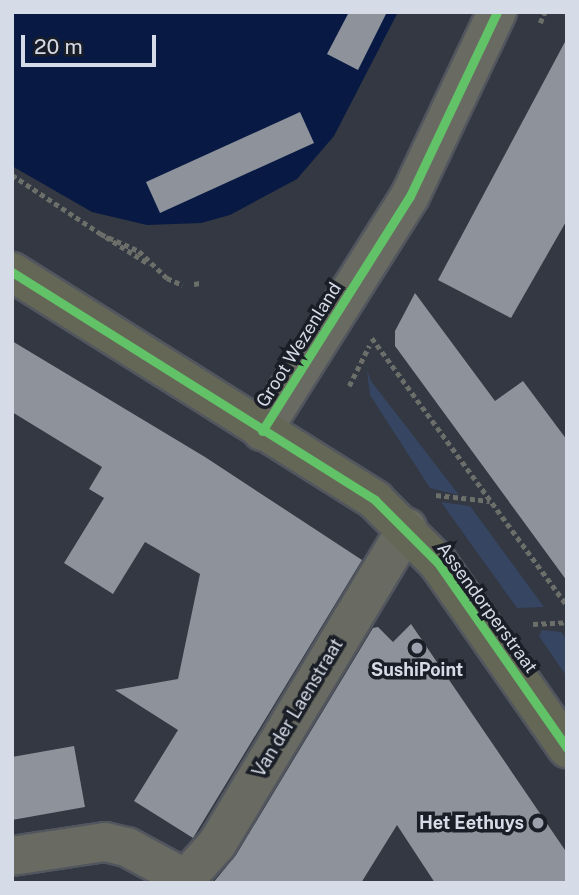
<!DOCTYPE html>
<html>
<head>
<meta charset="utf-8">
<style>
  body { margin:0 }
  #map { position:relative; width:579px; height:895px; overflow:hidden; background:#333842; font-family:"Public Sans",sans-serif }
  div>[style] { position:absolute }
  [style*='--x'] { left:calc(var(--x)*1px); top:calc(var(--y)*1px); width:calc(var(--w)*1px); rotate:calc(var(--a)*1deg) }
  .green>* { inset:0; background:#364662 }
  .water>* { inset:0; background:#081a43 }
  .building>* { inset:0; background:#8d929b }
  .path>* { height:4.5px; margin-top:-2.25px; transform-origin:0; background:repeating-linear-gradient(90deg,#6c6e69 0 5px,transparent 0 8.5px) }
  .roads { filter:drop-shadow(2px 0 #52565e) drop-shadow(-2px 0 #52565e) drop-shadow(0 2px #52565e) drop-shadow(0 -2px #52565e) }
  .street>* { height:38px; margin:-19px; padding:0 19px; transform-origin:19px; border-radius:19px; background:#696a61 }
  .secondary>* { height:38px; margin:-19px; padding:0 19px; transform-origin:19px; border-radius:19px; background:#646656 }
  .cycleway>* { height:9px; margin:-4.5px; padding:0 4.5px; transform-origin:4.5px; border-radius:4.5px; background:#61c268 }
  .dots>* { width:19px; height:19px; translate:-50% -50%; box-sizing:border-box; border:4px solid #1a1e26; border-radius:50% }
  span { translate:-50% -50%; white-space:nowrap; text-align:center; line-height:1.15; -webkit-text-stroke:7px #1a1e26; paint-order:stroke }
  .street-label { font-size:18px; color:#d5dbe7 }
  .poi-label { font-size:18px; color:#d5dbe7; font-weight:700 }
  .right { translate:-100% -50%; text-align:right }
  .frame { position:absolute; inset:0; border:14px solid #d5dbe7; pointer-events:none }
  .scale { position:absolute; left:21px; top:35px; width:135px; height:32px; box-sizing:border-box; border:4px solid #d5dbe7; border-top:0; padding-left:9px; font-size:21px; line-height:24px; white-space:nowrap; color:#d5dbe7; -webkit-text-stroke:5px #1a1e26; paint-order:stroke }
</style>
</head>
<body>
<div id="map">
  <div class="green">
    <i style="clip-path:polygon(367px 370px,371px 381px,459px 495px,430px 488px,370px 395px)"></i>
    <i style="clip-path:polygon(441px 502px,470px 506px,544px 607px,517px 608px)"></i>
    <i style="clip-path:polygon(542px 630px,561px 632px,567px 640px,567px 677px,539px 636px)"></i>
  </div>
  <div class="water">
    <i style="clip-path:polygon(12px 12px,398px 12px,334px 136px,297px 179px,230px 215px,201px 223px,147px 225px,92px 212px,12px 166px)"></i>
  </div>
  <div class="building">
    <i style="clip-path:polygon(349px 12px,387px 12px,358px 70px,327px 54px)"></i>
    <i style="clip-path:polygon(567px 38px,567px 220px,511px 318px,438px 280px)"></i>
    <i style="clip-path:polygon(300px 112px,314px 143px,160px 213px,146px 182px)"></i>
    <i style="clip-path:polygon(415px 293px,495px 401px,523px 381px,567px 440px,567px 581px,395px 346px,395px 331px)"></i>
    <i style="clip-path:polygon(12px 341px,205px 457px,362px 560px,193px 838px,134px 801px,178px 730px,115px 690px,178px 679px,200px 574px,145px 542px,113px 594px,64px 563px,104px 498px,89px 489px,102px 467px,12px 412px)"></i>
    <i style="clip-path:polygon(411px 624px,567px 853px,567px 883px,435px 883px,397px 825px,361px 883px,213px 883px,236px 855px,373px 628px,378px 627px,393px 642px)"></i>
    <i style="clip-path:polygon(74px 746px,85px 807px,12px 820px,12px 757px)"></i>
  </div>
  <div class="path">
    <i style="--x:540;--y:23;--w:12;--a:-66"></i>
    <i style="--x:12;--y:175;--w:107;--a:33.5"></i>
    <i style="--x:101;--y:234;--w:42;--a:24.1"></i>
    <i style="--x:139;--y:251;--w:39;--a:44"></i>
    <i style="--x:167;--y:278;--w:17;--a:24"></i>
    <i style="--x:106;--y:237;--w:51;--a:32.1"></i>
    <i style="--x:194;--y:284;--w:6;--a:-9"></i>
    <i style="--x:372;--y:338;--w:331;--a:53.9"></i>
    <i style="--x:349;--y:386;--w:45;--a:-63.4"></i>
    <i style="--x:436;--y:495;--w:54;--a:6.3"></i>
    <i style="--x:533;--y:624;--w:34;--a:-3"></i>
  </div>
  <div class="roads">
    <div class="street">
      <i style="--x:262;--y:431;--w:278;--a:-57.8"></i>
      <i style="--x:410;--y:196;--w:204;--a:-64.7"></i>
      <i style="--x:12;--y:856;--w:94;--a:-8.6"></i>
      <i style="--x:105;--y:842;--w:23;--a:13"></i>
      <i style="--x:127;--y:847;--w:65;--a:28.5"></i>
      <i style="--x:182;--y:883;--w:52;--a:-48.1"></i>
      <i style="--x:217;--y:844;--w:369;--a:-59"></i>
    </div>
    <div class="secondary">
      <i style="--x:12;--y:272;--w:429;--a:32.1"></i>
      <i style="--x:375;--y:500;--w:89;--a:45"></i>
      <i style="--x:438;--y:563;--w:226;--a:55.1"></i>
    </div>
  </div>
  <div class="cycleway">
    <i style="--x:12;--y:272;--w:429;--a:32.1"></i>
    <i style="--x:375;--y:500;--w:89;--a:45"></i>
    <i style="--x:438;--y:563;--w:226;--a:55.1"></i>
    <i style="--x:262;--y:431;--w:278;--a:-57.8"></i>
    <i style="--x:410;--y:196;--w:204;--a:-64.7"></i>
  </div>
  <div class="dots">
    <i style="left:417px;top:648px;background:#9ca2ad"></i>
    <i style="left:538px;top:823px;background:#9ca2ad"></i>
  </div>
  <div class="street-label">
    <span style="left:299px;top:345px;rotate:-58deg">Groot Wezenland</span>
    <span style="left:487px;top:608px;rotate:54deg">Assendorperstraat</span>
    <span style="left:298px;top:708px;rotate:-59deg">Van der Laenstraat</span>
  </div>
  <div class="poi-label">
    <span style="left:417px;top:670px">SushiPoint</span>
    <span class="right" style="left:524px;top:823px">Het Eethuys</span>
  </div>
  <div class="frame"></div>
  <div class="scale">20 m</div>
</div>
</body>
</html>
